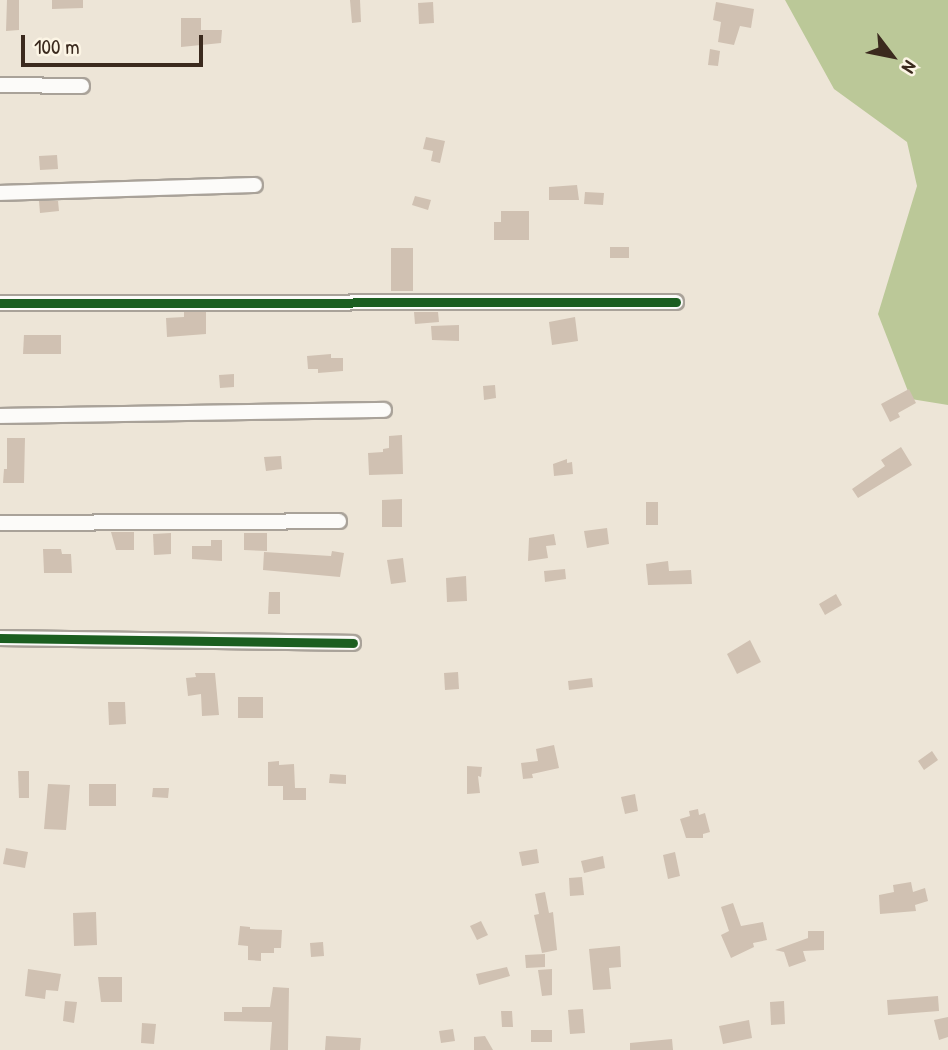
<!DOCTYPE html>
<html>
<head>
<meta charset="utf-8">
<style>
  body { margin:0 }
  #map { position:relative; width:948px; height:1050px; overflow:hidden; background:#ede5d7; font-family:"Patrick Hand",sans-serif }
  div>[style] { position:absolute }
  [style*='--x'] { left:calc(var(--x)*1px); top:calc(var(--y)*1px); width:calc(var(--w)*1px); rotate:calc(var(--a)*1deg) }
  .forest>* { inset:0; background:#bbc898 }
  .building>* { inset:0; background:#d0c1b2 }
  .roads { filter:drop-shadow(2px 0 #a9a299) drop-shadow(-2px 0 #a9a299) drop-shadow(0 2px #a9a299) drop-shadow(0 -2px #a9a299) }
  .minor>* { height:14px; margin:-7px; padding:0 7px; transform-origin:7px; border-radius:7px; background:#fcfbf9 }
  .cycleway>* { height:9px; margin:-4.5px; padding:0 4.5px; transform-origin:4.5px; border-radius:4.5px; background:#1b5e20 }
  span { translate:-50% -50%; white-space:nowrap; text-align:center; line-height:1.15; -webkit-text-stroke:6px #fcf5e5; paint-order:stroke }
  .north { position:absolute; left:857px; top:21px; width:70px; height:70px; -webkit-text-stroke:5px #fcf5e5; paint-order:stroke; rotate:122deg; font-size:19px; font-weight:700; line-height:28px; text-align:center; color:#3b2a1e }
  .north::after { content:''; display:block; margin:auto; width:24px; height:32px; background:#3b2a1e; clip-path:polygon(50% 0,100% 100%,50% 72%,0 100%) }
  .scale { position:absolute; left:21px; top:35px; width:182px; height:32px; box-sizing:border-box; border:4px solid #3b2a1e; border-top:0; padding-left:9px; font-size:21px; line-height:24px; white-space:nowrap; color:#3b2a1e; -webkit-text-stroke:5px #fcf5e5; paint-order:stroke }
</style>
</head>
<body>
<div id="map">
  <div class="forest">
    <i style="clip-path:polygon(785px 0,948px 0,948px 405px,911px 399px,878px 314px,917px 186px,907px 142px,834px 89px)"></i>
  </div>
  <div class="building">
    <i style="clip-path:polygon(7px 0,19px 0,19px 30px,6px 31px)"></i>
    <i style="clip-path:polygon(52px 0,83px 0,83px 8px,52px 9px)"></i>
    <i style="clip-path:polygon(350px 0,360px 0,361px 22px,352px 23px)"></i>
    <i style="clip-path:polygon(433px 2px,434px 23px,419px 24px,418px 3px)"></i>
    <i style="clip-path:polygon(716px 2px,754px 9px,751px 28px,740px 26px,734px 45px,718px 42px,721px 22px,713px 20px)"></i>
    <i style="clip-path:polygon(181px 18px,201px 18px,201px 30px,222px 30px,221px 43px,181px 47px)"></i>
    <i style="clip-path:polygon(710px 49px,720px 51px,718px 66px,708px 65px)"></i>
    <i style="clip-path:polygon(426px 137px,445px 141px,440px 163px,431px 161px,433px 151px,423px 149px)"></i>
    <i style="clip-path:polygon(57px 155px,58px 169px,40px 170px,39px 156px)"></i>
    <i style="clip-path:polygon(577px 185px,579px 200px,549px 200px,549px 187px)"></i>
    <i style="clip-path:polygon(585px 192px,604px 193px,603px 205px,584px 204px)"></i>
    <i style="clip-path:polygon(415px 196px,431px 200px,428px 210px,412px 205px)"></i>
    <i style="clip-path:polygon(39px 201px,58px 201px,59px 211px,40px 213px)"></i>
    <i style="clip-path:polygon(501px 211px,529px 211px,529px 240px,494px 240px,494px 222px,501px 222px)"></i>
    <i style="clip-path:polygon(610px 247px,629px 247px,629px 258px,610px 258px)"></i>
    <i style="clip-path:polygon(391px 248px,413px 248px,413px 291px,391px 291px)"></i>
    <i style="clip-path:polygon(184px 312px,206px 312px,206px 334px,167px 337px,166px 318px,184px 317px)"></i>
    <i style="clip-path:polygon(414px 312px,438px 312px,439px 322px,415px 324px)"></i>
    <i style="clip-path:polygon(575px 317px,578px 341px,552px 345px,549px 322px)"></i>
    <i style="clip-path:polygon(459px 325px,459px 341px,432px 340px,431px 326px)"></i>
    <i style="clip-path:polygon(24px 335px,61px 335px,61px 354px,23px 354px)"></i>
    <i style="clip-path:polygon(331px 354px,331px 358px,343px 358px,343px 371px,318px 373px,318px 369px,308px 369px,307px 356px)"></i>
    <i style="clip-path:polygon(234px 374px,234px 387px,220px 388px,219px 375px)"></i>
    <i style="clip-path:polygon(495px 385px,496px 398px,484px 400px,483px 386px)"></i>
    <i style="clip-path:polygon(909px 389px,916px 403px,898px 413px,900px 417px,890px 422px,881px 404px)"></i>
    <i style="clip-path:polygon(402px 435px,403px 474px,369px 475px,368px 453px,383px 452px,383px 449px,389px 448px,389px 436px)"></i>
    <i style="clip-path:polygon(7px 438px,25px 438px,24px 483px,3px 483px,4px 469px,7px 469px)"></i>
    <i style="clip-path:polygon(901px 447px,912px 465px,858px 498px,852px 489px,885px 466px,881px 460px)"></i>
    <i style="clip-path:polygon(281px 456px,282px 469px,266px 471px,264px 457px)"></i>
    <i style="clip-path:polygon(567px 459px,567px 463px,572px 462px,573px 474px,554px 476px,553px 464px)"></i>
    <i style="clip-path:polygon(402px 499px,402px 527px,382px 527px,382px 500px)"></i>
    <i style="clip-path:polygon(646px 502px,658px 502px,658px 525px,646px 525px)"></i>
    <i style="clip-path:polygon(607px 528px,609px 544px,587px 548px,584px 531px)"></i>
    <i style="clip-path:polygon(111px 532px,134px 532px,134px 550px,116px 550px)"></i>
    <i style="clip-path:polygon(171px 533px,171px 554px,154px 555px,153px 534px)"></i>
    <i style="clip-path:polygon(244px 533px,267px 533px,267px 551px,244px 550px)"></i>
    <i style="clip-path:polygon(554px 534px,556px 545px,546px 546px,548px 558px,528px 561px,529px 538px)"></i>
    <i style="clip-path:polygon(211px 540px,222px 540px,222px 561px,192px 559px,192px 546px,211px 546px)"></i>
    <i style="clip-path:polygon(43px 549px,61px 549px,62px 554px,71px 554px,72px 573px,44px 573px)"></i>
    <i style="clip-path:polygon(332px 551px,344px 553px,340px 577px,263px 570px,264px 552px,331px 556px)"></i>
    <i style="clip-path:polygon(403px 558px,406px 582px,391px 584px,387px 560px)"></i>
    <i style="clip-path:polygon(668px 561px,669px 571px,691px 570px,692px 584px,648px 585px,646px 564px)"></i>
    <i style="clip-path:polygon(565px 569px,566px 579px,545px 582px,544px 571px)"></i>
    <i style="clip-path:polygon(466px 576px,467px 601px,447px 602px,446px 578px)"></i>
    <i style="clip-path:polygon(269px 592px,280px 592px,280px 614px,268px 614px)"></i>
    <i style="clip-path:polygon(836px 594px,842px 605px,825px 615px,819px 604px)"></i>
    <i style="clip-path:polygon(750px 640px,761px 662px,737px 674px,727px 654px)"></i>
    <i style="clip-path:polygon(458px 672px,459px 689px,445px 690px,444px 673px)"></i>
    <i style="clip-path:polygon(195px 673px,215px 673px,219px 715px,202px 716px,201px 694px,188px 696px,186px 678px,196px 677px)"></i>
    <i style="clip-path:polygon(592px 678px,593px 687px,569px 690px,568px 681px)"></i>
    <i style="clip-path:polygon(238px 697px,263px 697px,263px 718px,238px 718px)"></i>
    <i style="clip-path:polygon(108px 702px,125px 702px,126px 724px,109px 725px)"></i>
    <i style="clip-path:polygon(554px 745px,559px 768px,532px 774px,533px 778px,523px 779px,521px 763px,538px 761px,536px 749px)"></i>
    <i style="clip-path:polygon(932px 751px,938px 760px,924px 770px,918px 761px)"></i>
    <i style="clip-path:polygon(279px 761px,279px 765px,294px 764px,295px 788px,306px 788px,306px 800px,283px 800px,283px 786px,268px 786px,268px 762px)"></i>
    <i style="clip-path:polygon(467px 766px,482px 767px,481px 777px,478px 776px,480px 793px,467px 794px)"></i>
    <i style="clip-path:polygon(18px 771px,29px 771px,29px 798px,19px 798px)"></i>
    <i style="clip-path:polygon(330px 774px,346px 775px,346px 784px,329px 783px)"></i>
    <i style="clip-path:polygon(48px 784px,70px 785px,66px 830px,44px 829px)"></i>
    <i style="clip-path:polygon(89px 784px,116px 784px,116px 806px,89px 806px)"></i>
    <i style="clip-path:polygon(153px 788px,169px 788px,168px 798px,152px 797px)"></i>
    <i style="clip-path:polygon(635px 794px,638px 811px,625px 814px,621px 797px)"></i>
    <i style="clip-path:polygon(698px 809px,699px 815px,705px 813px,710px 832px,703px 834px,703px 838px,686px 838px,680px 819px,690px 816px,689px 811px)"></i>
    <i style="clip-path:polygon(6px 848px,28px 852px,25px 868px,3px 864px)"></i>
    <i style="clip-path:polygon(537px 849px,539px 863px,522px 866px,519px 852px)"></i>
    <i style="clip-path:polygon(675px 852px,680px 876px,668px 879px,663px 855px)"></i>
    <i style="clip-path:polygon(603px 856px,605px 868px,584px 873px,581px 861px)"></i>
    <i style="clip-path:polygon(582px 877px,584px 895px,570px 896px,569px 878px)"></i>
    <i style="clip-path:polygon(911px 882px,913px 892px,925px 888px,928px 901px,915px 905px,916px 911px,880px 914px,879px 895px,894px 892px,893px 885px)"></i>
    <i style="clip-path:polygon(545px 892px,549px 913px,553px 912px,557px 950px,542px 953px,534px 915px,539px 914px,535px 894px)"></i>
    <i style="clip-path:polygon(733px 903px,741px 926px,763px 922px,767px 940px,753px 943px,754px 947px,731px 958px,721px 935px,729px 931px,721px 907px)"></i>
    <i style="clip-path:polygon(96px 912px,97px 945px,74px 946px,73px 913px)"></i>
    <i style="clip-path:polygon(481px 921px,488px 935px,477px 940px,470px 926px)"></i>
    <i style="clip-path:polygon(240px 926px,250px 927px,250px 929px,282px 930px,281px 948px,274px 948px,274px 953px,261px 953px,261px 961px,248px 960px,248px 946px,238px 945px)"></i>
    <i style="clip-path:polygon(808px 931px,824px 931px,824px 950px,803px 951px,806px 961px,789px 967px,784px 952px,775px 950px,808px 938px)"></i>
    <i style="clip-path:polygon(323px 942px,324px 956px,311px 957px,310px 943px)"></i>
    <i style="clip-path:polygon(620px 946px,621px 967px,609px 968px,611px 989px,593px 990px,589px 949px)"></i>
    <i style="clip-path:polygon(545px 954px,545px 967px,526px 968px,525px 955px)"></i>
    <i style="clip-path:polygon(507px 967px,510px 976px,479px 985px,476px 974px)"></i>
    <i style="clip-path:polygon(28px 969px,61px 974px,58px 991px,46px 990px,45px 999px,25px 996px)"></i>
    <i style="clip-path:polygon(552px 969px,552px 995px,542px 996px,538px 970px)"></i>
    <i style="clip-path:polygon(98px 977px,122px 977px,122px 1002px,101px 1002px)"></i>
    <i style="clip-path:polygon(273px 987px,289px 988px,288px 1050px,270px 1050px,272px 1022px,224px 1021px,224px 1012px,242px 1012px,242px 1007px,270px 1007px)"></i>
    <i style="clip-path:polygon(938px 996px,939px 1011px,888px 1015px,887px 1000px)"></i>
    <i style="clip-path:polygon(65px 1001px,77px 1002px,74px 1023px,63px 1021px)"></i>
    <i style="clip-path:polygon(784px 1001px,785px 1024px,771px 1025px,770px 1002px)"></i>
    <i style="clip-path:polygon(583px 1009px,585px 1033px,570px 1034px,568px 1010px)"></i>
    <i style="clip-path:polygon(501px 1011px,512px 1011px,513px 1027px,502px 1027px)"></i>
    <i style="clip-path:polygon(948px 1017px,948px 1037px,939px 1040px,934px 1020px)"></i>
    <i style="clip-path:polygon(749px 1020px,752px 1038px,723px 1044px,719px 1026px)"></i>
    <i style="clip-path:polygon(142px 1023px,156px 1024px,154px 1044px,141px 1043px)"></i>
    <i style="clip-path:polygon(453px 1029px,455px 1041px,441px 1043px,439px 1031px)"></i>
    <i style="clip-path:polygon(531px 1030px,552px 1030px,552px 1042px,531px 1042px)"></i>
    <i style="clip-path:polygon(326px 1036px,361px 1038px,360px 1050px,325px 1050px)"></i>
    <i style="clip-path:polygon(485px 1036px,493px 1050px,474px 1050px,474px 1037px)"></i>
    <i style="clip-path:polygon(672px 1039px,673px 1050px,630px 1050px,630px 1043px)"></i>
  </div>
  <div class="roads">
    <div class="minor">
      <i style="--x:0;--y:85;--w:82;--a:0.7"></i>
      <i style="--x:0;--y:193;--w:255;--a:-1.8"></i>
      <i style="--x:0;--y:303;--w:676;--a:-0.08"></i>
      <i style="--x:0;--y:416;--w:384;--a:-0.9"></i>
      <i style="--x:0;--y:523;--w:339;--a:-0.3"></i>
      <i style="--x:0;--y:638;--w:353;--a:0.8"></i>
    </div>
  </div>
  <div class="cycleway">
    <i style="--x:0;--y:303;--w:676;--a:-0.08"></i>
    <i style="--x:0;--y:638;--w:353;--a:0.8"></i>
  </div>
  <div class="north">N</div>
  <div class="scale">100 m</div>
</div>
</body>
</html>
